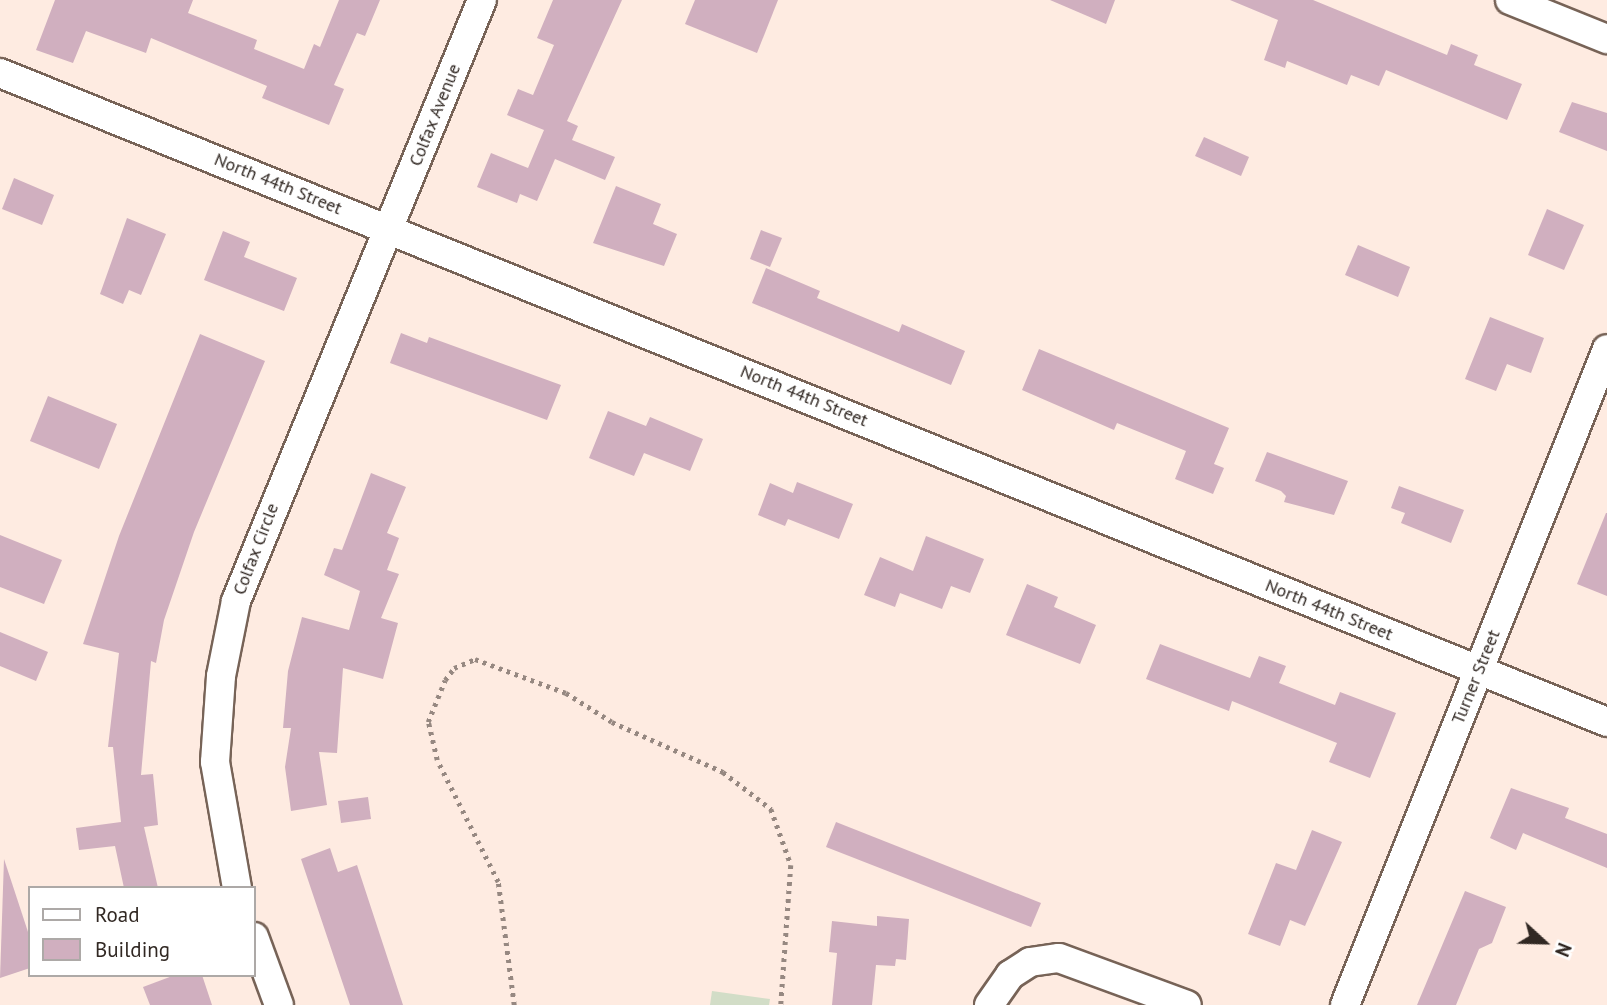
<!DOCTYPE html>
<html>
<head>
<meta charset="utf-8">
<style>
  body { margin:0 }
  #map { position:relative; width:1607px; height:1005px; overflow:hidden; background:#feebe1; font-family:"PT Sans",sans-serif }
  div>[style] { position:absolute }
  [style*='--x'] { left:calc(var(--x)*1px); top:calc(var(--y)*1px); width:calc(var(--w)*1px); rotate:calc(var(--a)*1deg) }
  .green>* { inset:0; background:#d2ddc7 }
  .building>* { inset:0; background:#d0afbf }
  .path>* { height:4.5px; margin-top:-2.25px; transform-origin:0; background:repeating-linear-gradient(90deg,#968881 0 3.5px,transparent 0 8.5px) }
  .roads { filter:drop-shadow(2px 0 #776357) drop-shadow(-2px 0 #776357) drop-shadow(0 2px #776357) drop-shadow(0 -2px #776357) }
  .minor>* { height:28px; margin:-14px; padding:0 14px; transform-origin:14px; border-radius:14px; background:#fff }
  span { translate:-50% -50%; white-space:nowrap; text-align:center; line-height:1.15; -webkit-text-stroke:6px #fff; paint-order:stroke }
  .street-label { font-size:18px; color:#312823 }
  .legend { position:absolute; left:28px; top:886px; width:228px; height:91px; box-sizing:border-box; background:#fff; border:2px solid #ada9a7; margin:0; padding:9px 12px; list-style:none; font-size:21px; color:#312823 }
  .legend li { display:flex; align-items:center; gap:14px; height:35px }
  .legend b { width:35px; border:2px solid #ada9a7 }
  .north { position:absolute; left:1509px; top:907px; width:70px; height:70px; -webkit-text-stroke:5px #fff; paint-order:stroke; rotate:112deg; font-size:19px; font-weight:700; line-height:28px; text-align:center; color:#312823 }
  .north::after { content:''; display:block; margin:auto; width:24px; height:32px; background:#312823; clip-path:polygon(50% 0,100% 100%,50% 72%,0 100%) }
</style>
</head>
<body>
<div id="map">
  <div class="green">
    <i style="clip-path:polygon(712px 991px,770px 999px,769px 1005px,710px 1005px)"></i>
  </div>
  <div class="building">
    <i style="clip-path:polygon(55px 0,193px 0,188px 13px,257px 40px,254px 49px,304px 69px,314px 44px,320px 47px,339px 0,380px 0,365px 36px,357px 33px,334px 85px,344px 89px,329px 125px,262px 98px,267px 86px,151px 38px,146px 53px,86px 31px,73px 63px,36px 50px)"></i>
    <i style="clip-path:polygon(553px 0,622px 0,567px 121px,578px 126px,572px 140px,615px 157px,605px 180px,555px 159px,537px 201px,520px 194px,517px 203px,477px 187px,491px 153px,528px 168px,544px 130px,507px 115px,518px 89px,533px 95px,554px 45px,537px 38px)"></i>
    <i style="clip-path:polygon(695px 0,778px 0,757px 53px,685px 24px)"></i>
    <i style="clip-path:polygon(1050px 0,1115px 0,1106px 24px)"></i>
    <i style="clip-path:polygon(1230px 0,1313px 0,1447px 55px,1451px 44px,1478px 55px,1474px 65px,1522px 84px,1507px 120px,1386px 70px,1379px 86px,1351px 75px,1347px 85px,1287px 61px,1285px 68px,1264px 60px,1278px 20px)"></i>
    <i style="clip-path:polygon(1572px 102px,1607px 113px,1607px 151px,1559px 132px)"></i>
    <i style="clip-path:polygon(1204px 137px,1249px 157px,1241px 176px,1195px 156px)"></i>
    <i style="clip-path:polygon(14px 178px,54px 195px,42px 225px,2px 209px)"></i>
    <i style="clip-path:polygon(616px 186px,661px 204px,653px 224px,677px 234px,664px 266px,593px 243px)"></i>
    <i style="clip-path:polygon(1547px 209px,1584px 225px,1564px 270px,1528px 255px)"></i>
    <i style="clip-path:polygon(127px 218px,166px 234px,141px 295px,129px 290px,123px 304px,100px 294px)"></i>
    <i style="clip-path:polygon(761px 230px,782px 238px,770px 267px,750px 259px)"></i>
    <i style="clip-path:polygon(223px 231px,250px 242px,244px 257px,297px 278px,284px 311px,204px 280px)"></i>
    <i style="clip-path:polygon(1358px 245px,1410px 267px,1398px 297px,1345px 275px)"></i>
    <i style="clip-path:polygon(766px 268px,820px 291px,817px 298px,899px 332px,902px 324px,965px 351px,951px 385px,752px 303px)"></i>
    <i style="clip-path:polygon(1490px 317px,1544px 338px,1531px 373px,1507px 364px,1496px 391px,1465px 379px)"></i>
    <i style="clip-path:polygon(401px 333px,427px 343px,429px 337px,561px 385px,547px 420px,390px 363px)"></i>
    <i style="clip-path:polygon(200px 334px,265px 361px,194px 532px,164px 620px,156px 663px,151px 661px,141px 775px,153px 774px,158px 825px,144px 827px,158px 888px,124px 888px,115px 846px,79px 850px,76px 828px,121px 822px,113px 747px,108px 747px,119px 653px,83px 644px,119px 536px)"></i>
    <i style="clip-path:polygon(1039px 349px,1229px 428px,1214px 464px,1224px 468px,1213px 494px,1175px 479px,1186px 451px,1117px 423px,1114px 430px,1022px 390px)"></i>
    <i style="clip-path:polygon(48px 396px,117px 424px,99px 469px,30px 441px)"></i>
    <i style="clip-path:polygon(608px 411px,646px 426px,650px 417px,703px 439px,690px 471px,644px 453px,634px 476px,589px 458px)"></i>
    <i style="clip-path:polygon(1267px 452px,1348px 481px,1334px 515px,1284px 502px,1286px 496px,1281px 491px,1255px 481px)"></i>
    <i style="clip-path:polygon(371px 473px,406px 487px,387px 533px,399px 538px,387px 570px,399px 574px,381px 618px,398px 623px,383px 679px,343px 668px,337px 753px,319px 752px,327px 805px,291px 811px,285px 767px,291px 728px,283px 728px,288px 671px,302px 617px,349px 630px,360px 591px,324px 575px,334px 548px,342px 550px)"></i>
    <i style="clip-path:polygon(797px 482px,853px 504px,839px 539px,788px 519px,785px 526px,758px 515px,770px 483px,793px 493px)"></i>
    <i style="clip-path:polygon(1399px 486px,1464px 510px,1451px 543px,1401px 523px,1405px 513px,1391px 508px)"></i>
    <i style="clip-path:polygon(1606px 513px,1607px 513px,1607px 596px,1577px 584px)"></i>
    <i style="clip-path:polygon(0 535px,62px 560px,44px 604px,0 587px)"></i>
    <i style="clip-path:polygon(926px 536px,984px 559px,970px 593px,951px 586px,942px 609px,900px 593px,895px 607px,864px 595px,880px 557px,913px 571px)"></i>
    <i style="clip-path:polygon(1027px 584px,1058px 597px,1054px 607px,1096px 625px,1080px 664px,1006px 635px)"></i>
    <i style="clip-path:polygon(0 632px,48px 652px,36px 681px,0 666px)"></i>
    <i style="clip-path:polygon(1160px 644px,1250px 678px,1259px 656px,1286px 666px,1279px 683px,1335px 705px,1340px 692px,1396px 713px,1370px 778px,1329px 762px,1337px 743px,1232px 701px,1229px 711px,1146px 679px)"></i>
    <i style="clip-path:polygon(1511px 788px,1569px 808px,1565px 818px,1607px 834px,1607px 868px,1523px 833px,1516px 850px,1490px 838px)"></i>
    <i style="clip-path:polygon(368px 797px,371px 819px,341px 823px,338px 801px)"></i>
    <i style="clip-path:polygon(836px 822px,1041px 903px,1031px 927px,826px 847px)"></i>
    <i style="clip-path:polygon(1312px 830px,1342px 842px,1305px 926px,1290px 920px,1280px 946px,1248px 934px,1276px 863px,1296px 870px)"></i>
    <i style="clip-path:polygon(330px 848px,338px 872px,357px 865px,403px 1005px,350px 1005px,301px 859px)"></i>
    <i style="clip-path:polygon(4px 859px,30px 938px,30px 968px,0 978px)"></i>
    <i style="clip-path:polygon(1465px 891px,1506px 907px,1492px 943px,1479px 949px,1456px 1005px,1417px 1005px)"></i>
    <i style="clip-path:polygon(877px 916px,909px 919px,906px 960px,896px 959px,895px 966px,876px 965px,872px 1005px,832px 1005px,837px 953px,829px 952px,832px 921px,877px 926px)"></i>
    <i style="clip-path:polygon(175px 975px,202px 975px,212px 1005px,150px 1005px,143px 987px)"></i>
  </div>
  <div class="path">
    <i style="--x:514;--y:1005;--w:124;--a:-97.4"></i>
    <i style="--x:498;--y:882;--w:136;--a:-116.6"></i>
    <i style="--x:437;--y:760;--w:39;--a:-103"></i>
    <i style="--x:428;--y:722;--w:45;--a:-68"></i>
    <i style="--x:445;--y:680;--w:15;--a:-53"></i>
    <i style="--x:454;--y:668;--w:23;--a:-23"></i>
    <i style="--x:475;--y:659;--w:97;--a:20.5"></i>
    <i style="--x:566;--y:693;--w:54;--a:32.2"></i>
    <i style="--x:612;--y:722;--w:122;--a:24.2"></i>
    <i style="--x:723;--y:772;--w:61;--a:37.6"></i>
    <i style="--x:771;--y:809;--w:59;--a:70.3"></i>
    <i style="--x:791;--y:865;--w:140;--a:94.1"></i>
  </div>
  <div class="roads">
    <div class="minor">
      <i style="--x:1510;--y:0;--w:105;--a:21.9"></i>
      <i style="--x:0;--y:73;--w:1733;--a:21.99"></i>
      <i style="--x:237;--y:888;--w:128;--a:-99.9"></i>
      <i style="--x:215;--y:762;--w:86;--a:-86"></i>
      <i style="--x:221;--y:676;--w:76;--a:-78.7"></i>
      <i style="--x:236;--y:601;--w:649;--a:-67.74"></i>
      <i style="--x:254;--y:937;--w:72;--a:69.8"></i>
      <i style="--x:989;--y:1005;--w:37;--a:-55"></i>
      <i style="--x:1010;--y:975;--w:24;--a:-33"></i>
      <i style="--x:1030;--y:962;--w:29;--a:-8"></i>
      <i style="--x:1059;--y:958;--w:136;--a:20.2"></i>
      <i style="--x:1345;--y:1005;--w:706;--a:-68.23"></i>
    </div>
  </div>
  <div class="street-label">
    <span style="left:435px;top:115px;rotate:-68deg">Colfax Avenue</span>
    <span style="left:278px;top:184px;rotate:22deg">North 44th Street</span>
    <span style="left:804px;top:396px;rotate:22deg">North 44th Street</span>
    <span style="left:256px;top:549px;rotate:-69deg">Colfax Circle</span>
    <span style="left:1329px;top:610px;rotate:22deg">North 44th Street</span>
    <span style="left:1476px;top:677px;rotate:-68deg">Turner Street</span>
  </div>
  <ul class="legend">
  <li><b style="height:9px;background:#fff"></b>Road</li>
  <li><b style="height:19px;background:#d0afbf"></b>Building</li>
  </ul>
  <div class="north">N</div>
</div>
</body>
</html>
